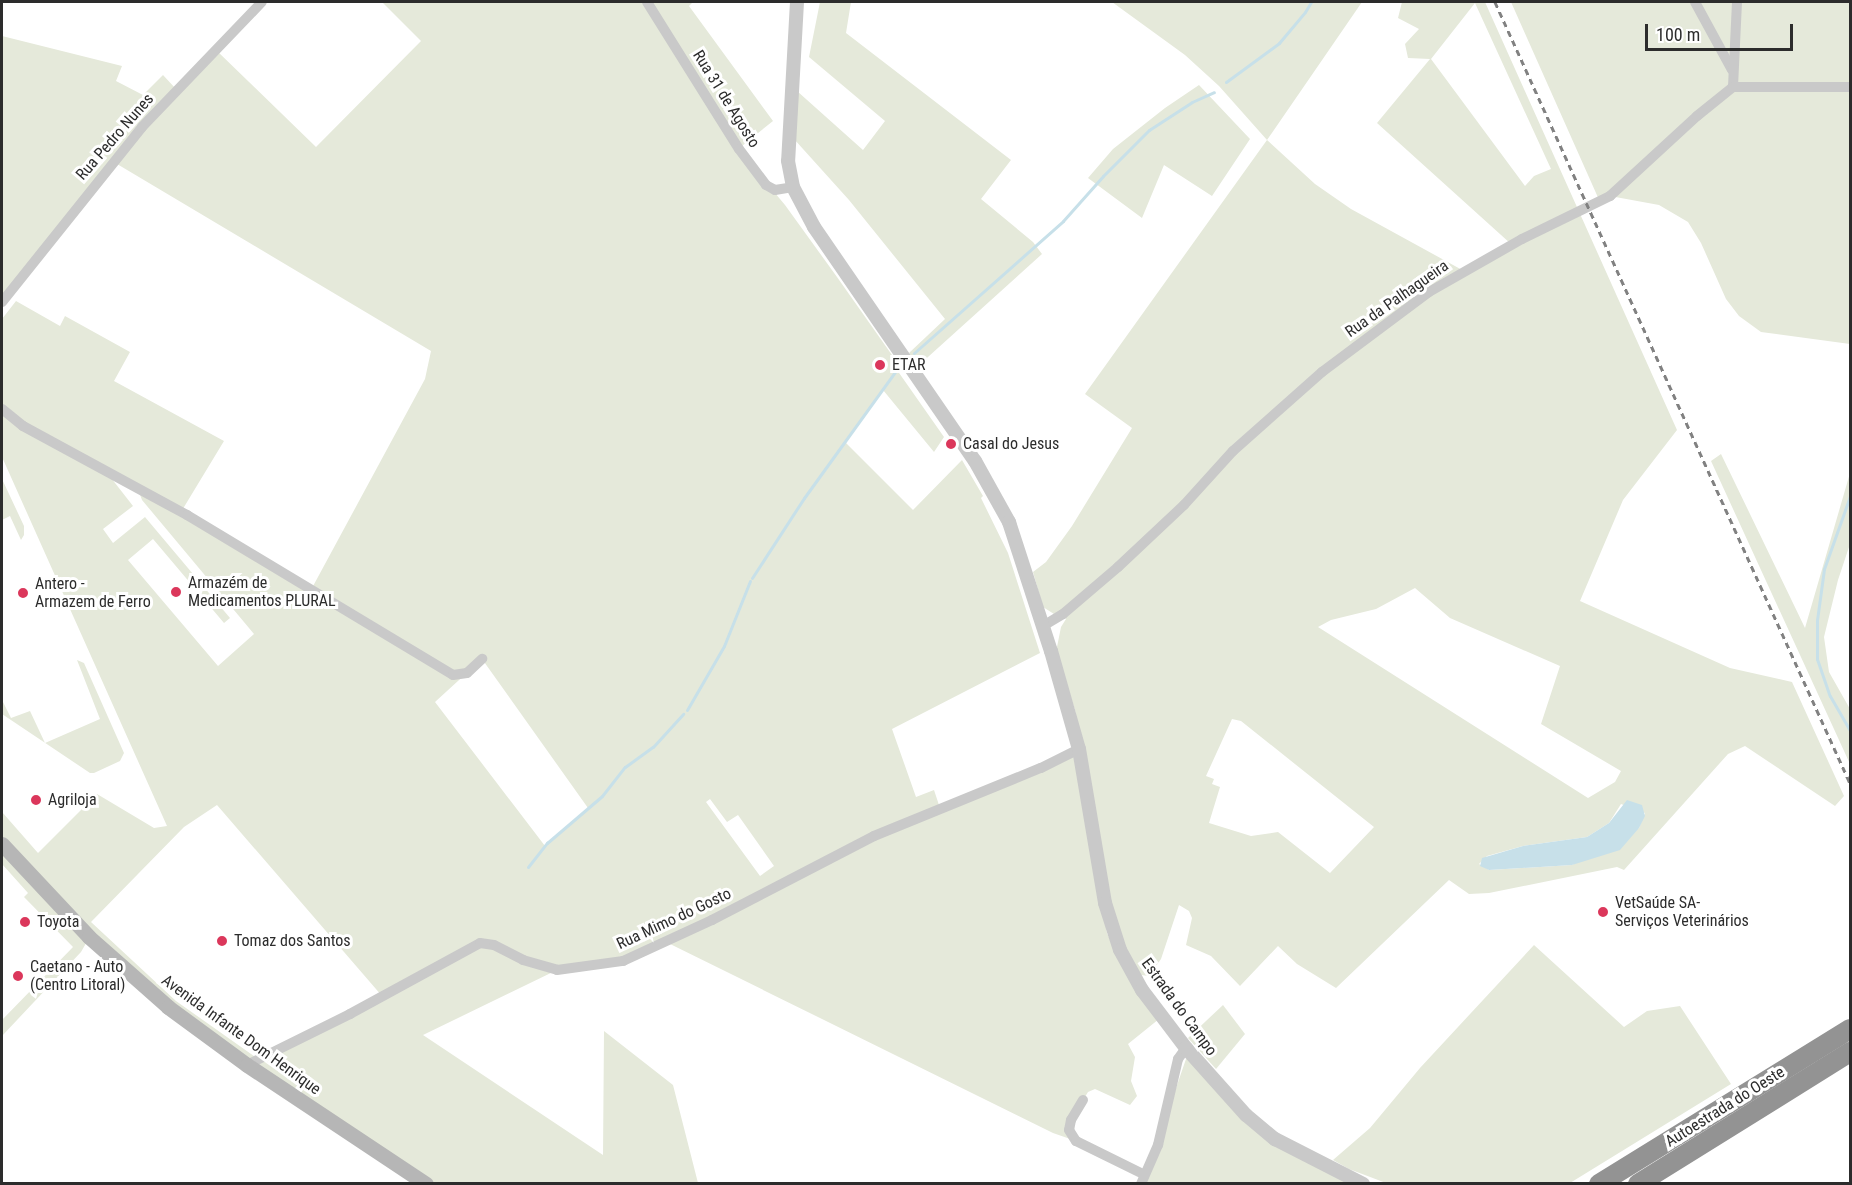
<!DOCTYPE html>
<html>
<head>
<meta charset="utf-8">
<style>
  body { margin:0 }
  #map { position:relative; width:1852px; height:1185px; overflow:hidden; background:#fff; font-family:"Roboto Condensed",sans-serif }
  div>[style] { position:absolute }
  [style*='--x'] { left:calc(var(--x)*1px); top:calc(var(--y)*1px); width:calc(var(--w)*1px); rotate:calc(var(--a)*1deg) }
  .green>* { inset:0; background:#e5e9da }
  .water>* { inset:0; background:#c7e0e9 }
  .stream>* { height:3px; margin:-1.5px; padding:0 1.5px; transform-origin:1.5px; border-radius:1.5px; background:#c7e0e9 }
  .minor>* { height:10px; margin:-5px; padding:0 5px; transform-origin:5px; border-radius:5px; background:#c9c9c9 }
  .tertiary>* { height:14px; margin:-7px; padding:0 7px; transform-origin:7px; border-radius:7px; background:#c9c9c9 }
  .secondary>* { height:15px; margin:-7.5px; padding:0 7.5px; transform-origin:7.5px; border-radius:7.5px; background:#b6b6b6 }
  .motorway>* { height:20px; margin:-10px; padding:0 10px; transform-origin:10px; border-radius:10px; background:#939393 }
  .rail>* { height:3px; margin-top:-1.5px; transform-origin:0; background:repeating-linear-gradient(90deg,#818181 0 6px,transparent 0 10.5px) }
  .dots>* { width:16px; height:16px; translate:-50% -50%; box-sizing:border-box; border:3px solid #fff; border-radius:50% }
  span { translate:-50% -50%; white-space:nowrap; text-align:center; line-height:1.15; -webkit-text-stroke:6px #fff; paint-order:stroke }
  .street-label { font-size:16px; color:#2c2c2c }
  .poi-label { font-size:16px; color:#2c2c2c }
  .left { translate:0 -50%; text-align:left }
  .frame { position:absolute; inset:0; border:3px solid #2c2c2c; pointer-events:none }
  .scale { position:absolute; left:1645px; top:24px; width:148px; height:27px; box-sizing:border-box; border:3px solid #2c2c2c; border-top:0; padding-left:8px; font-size:18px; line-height:21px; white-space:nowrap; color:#2c2c2c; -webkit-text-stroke:4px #fff; paint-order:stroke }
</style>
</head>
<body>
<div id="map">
  <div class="green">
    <i style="clip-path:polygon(evenodd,382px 2px,693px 2px,689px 6px,773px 121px,742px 146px,743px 155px,785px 205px,837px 277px,899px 365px,897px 370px,944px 437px,934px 452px,883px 390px,845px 442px,913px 510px,962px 460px,983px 496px,981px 498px,1008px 553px,1040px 653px,892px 729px,916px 797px,934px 790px,940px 808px,1076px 749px,1107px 933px,1117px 955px,1159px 1019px,1128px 1044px,1135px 1057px,1131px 1081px,1137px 1096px,1130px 1105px,1095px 1089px,1088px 1092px,1071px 1120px,1076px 1141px,1053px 1133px,666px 942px,623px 961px,557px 970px,423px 1035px,603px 1155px,604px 1031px,673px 1085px,698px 1183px,426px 1183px,309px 1108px,89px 938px,81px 952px,2px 1036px,2px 1020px,73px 947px,24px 897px,28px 893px,2px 864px,2px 812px,38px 853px,97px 794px,154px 828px,167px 826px,2px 457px,2px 319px,16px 301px,60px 326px,65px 316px,130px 352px,114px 381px,224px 441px,181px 512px,312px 588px,425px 379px,431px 351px,112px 161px,2px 302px,2px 36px,122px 66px,116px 81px,143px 95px,163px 75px,176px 89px,216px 50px,316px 147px,421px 41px,382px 2px,108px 474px,138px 489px,142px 500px,254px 634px,218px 666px,128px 560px,153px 539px,224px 623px,230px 618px,145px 517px,113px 543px,103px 529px,133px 506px,108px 474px,382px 2px,482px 659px,588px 808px,545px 846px,435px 702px,482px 659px,382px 2px,710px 799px,727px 822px,738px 815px,774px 866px,760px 876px,706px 802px,710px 799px,382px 2px,217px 805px,382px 996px,258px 1059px,176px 1001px,91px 922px,184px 827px,217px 805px)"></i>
    <i style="clip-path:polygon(820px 2px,851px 2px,846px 33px,1011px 160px,981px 199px,1033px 242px,1042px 254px,918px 366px,909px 353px,945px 319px,849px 200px,794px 139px,797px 91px,863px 150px,885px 121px,809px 57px)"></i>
    <i style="clip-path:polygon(evenodd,1112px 2px,1362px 2px,1267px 140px,1315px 184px,1351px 209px,1464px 271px,1511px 244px,1377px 123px,1430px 59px,1408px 58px,1405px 44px,1419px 29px,1398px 18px,1402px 2px,1485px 2px,1677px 430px,1623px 500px,1580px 601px,1730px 668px,1792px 682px,1844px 796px,1835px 806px,1745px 746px,1728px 754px,1624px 870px,1617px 867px,1489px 893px,1469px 894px,1449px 880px,1336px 988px,1297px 964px,1278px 946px,1240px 986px,1211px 956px,1186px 945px,1192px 918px,1189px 911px,1179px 905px,1161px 959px,1149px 976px,1141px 975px,1125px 947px,1111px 905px,1075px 710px,1056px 652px,1061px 627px,1066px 619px,1061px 612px,1054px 614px,1043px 607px,1033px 572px,1046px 562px,1072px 526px,1132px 428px,1085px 394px,1267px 140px,1219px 86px,1185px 55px,1112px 2px,1475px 3px,1551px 169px,1534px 176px,1525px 186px,1431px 59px,1475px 3px,1112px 2px,1415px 588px,1450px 618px,1560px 666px,1541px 724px,1621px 771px,1615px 782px,1588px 798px,1318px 627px,1331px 620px,1376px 609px,1415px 588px,1112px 2px,1232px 719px,1241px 721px,1374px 827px,1330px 873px,1278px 832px,1251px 836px,1209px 823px,1220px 787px,1212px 784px,1214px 779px,1206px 776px,1232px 719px,1112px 2px,1621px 804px,1645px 813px,1639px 828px,1572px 865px,1489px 870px,1479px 864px,1487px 856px,1523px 846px,1587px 837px,1609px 823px,1621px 804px)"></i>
    <i style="clip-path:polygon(1511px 2px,1695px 2px,1732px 69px,1737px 2px,1850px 2px,1850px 344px,1761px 332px,1739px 316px,1726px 299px,1701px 243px,1688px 222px,1659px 205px,1610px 196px,1600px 202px)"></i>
    <i style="clip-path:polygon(1699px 2px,1734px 2px,1730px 56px)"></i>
    <i style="clip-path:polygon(1199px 85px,1250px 139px,1212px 196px,1164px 165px,1142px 218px,1088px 178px,1113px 149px,1165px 108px)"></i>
    <i style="clip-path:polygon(1721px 454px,1805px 628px,1850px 473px,1850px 544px,1838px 580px,1824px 637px,1829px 672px,1850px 709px,1850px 764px,1711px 461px)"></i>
    <i style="clip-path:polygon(2px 479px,24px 526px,24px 535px,21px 540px,10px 516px,2px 520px)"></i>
    <i style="clip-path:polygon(77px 660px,84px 663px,124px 753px,120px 761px,94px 773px,90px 773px,2px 714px,2px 700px,11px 718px,30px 711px,45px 743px,100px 719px)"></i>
    <i style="clip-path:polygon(1534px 945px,1624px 1027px,1647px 1011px,1680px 1006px,1731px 1084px,1570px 1183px,1386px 1183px,1349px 1169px,1333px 1160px,1370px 1128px,1420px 1068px)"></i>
    <i style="clip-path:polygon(1223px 1005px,1245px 1034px,1216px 1069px,1188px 1038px)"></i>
    <i style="clip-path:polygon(1186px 1059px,1189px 1059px,1252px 1128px,1349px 1184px,1143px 1184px)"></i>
  </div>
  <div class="water">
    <i style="clip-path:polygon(1627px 800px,1642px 805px,1645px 816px,1639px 828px,1620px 850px,1572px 865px,1489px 870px,1480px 866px,1482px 858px,1523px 846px,1587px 837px,1609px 823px)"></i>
  </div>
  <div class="stream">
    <i style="--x:1226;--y:82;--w:66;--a:-36.3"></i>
    <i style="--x:1279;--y:43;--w:40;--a:-50"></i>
    <i style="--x:1305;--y:12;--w:12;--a:-59"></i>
    <i style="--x:914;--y:353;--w:199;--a:-41.5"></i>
    <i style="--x:1063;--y:221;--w:60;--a:-48.4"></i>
    <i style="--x:1103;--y:176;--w:65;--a:-45"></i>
    <i style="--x:1149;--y:130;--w:51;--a:-33.1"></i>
    <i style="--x:1192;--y:102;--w:24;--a:-24"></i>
    <i style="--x:1850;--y:496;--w:77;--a:109.6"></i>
    <i style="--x:1824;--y:569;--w:51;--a:97.8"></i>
    <i style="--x:1817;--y:620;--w:39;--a:90"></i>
    <i style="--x:1817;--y:659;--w:39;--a:71"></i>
    <i style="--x:1830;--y:696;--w:39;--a:60"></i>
    <i style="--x:752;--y:578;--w:95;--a:-57"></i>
    <i style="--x:804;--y:498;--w:159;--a:-54.2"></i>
    <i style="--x:687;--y:710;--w:74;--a:-60"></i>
    <i style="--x:724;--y:646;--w:70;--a:-68.2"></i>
    <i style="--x:528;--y:867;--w:31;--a:-52"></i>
    <i style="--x:547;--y:843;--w:72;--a:-40.5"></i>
    <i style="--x:602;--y:796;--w:37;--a:-52"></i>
    <i style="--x:625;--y:767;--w:34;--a:-36"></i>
    <i style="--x:653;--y:747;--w:45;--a:-47.7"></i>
  </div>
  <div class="minor">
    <i style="--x:647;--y:2;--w:173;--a:58"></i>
    <i style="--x:739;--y:149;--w:45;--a:53.1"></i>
    <i style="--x:766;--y:185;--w:10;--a:29"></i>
    <i style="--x:775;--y:190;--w:18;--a:-9"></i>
    <i style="--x:1695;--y:2;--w:77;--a:61.4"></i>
    <i style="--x:1733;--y:87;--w:85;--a:-87.3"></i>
    <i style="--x:2;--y:302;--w:224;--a:-51.3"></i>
    <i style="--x:142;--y:127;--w:173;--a:-46.2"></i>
    <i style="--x:2;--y:409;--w:27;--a:39"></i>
    <i style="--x:23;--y:426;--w:187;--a:28.5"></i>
    <i style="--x:187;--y:515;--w:310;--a:31"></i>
    <i style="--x:453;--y:675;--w:14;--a:-8"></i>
    <i style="--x:467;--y:673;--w:21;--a:-43"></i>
    <i style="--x:1043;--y:626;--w:23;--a:-31"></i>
    <i style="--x:1063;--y:614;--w:72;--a:-40.5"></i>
    <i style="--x:1118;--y:567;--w:91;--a:-43.2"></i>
    <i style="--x:1184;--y:505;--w:73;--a:-47.8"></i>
    <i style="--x:1233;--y:451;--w:119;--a:-41.6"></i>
    <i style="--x:1322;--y:372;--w:134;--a:-36.8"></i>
    <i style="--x:1429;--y:292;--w:107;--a:-29.7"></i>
    <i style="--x:1522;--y:239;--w:98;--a:-26"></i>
    <i style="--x:1610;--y:196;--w:118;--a:-42.6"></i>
    <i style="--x:1697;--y:116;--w:46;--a:-38.9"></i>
    <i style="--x:1733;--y:87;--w:117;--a:0"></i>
    <i style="--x:247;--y:1065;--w:115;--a:-26.3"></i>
    <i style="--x:350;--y:1014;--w:148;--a:-28.6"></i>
    <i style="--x:480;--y:943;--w:14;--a:8"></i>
    <i style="--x:494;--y:945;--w:33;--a:27"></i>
    <i style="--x:523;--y:960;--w:35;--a:16"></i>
    <i style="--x:557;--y:970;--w:67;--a:-7.8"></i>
    <i style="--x:623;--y:961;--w:98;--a:-24.7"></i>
    <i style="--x:712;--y:920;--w:182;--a:-27.4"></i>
    <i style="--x:874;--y:836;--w:180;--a:-22.2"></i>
    <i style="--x:1041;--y:768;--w:42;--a:-26.6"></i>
    <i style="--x:1083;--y:1100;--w:23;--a:121"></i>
    <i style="--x:1071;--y:1120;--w:10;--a:101"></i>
    <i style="--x:1069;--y:1130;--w:13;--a:58"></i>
    <i style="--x:1076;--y:1141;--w:75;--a:26.2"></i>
    <i style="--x:1141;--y:1184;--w:43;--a:-66.4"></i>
    <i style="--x:1158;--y:1145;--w:88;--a:-76.9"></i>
    <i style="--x:1178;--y:1059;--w:14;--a:-54"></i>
  </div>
  <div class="tertiary">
    <i style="--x:797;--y:2;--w:159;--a:93.2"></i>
    <i style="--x:788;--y:161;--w:26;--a:79"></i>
    <i style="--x:793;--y:187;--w:45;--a:62.3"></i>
    <i style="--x:814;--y:227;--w:284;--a:55.5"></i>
    <i style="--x:975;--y:461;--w:70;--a:60.9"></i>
    <i style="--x:1009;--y:522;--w:136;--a:72"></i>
    <i style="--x:1051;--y:651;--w:102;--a:74.1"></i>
    <i style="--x:1079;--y:749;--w:156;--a:80.4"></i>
    <i style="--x:1105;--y:903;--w:49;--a:72.3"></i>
    <i style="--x:1120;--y:950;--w:46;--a:61.2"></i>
    <i style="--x:1142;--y:990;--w:73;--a:52.8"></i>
    <i style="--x:1186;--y:1048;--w:90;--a:48.2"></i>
    <i style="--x:1246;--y:1115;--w:38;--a:40"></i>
    <i style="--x:1275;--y:1139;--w:99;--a:27.1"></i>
  </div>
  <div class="secondary">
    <i style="--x:2;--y:844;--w:127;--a:46.9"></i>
    <i style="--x:89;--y:937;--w:106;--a:41.5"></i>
    <i style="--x:168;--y:1007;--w:98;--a:36.3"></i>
    <i style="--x:247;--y:1065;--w:215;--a:33.6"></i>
  </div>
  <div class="motorway">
    <i style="--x:1599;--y:1184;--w:295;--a:-31.7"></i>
    <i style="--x:1638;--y:1184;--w:250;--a:-31.9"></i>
  </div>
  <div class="rail">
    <i style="--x:1495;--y:2;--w:858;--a:65.56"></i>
  </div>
  <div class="dots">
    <i style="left:880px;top:365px;background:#db375b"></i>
    <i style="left:951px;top:444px;background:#db375b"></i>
    <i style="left:176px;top:592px;background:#db375b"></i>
    <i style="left:23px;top:593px;background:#db375b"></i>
    <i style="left:36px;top:800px;background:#db375b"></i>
    <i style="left:1603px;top:912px;background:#db375b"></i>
    <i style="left:25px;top:922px;background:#db375b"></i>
    <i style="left:222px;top:941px;background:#db375b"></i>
    <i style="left:18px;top:976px;background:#db375b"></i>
  </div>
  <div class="street-label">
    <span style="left:726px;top:99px;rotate:58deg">Rua 31 de Agosto</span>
    <span style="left:115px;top:137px;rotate:-49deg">Rua Pedro Nunes</span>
    <span style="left:1397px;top:299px;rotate:-35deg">Rua da Palhagueira</span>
    <span style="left:674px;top:919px;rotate:-25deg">Rua Mimo do Gosto</span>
    <span style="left:1179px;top:1007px;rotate:54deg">Estrada do Campo</span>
    <span style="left:241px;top:1035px;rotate:36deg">Avenida Infante Dom Henrique</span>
    <span style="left:1725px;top:1107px;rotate:-32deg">Autoestrada do Oeste</span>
  </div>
  <div class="poi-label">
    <span class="left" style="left:892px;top:365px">ETAR</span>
    <span class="left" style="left:963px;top:444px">Casal do Jesus</span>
    <span class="left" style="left:188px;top:592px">Armazém de<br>Medicamentos PLURAL</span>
    <span class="left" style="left:35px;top:593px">Antero -<br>Armazem de Ferro</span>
    <span class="left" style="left:48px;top:800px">Agriloja</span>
    <span class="left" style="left:1615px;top:912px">VetSaúde SA-<br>Serviços Veterinários</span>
    <span class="left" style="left:37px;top:922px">Toyota</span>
    <span class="left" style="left:234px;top:941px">Tomaz dos Santos</span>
    <span class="left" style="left:30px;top:976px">Caetano - Auto<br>(Centro Litoral)</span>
  </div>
  <div class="frame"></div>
  <div class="scale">100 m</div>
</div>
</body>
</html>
